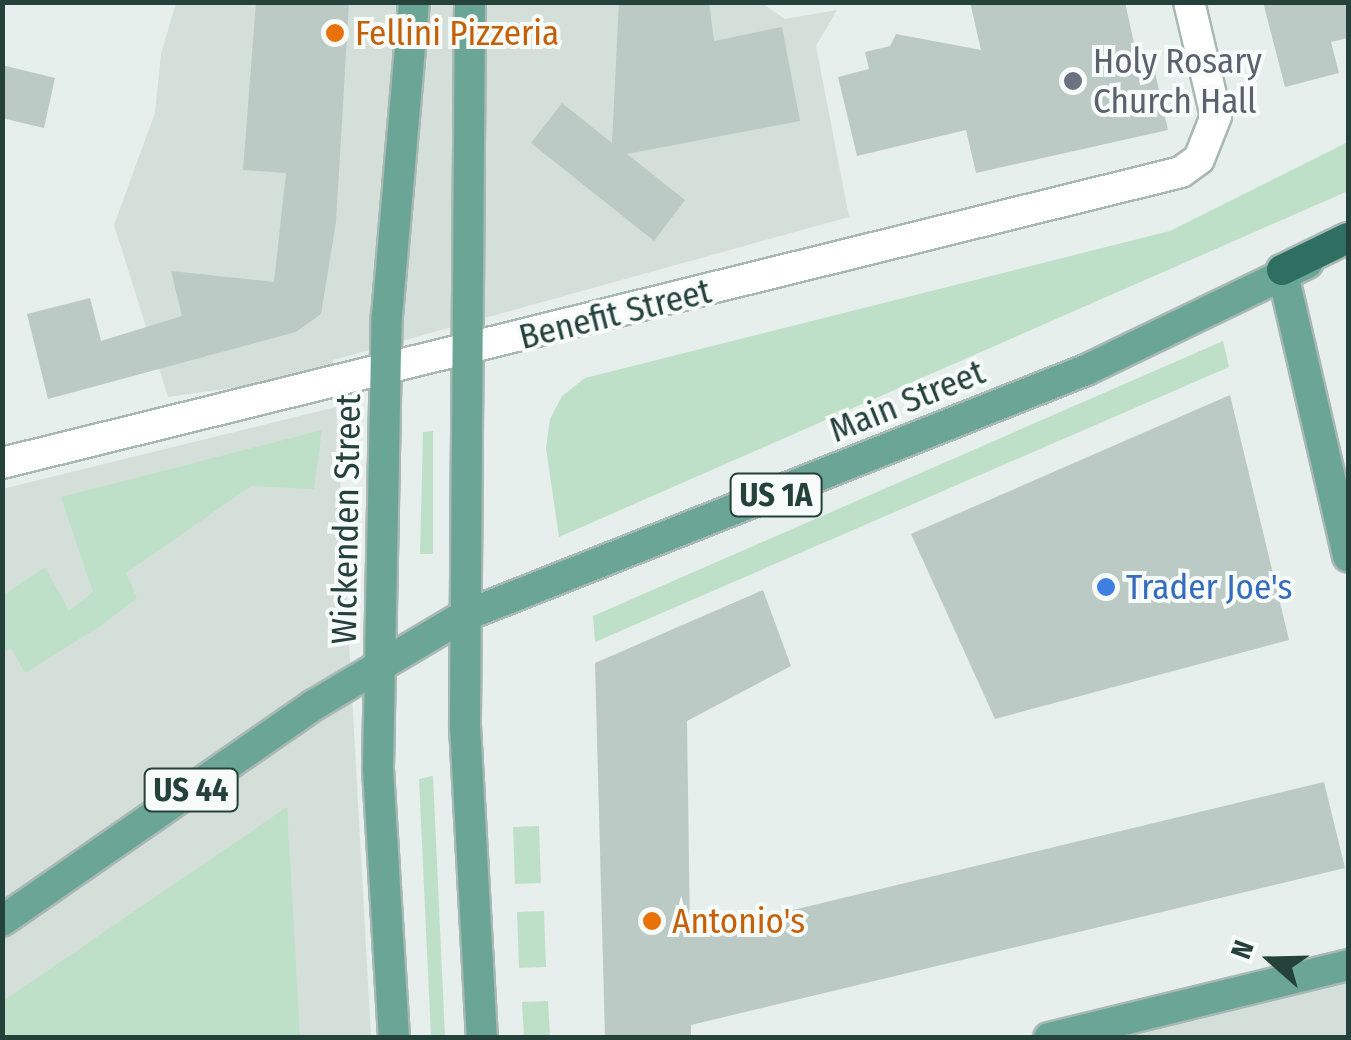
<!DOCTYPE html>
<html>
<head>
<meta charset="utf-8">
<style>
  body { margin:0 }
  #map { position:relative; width:1351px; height:1040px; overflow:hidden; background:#e6efeb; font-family:"Fira Sans Condensed",sans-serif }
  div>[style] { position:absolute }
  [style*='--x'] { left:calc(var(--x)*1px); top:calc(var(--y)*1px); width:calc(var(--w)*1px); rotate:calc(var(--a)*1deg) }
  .built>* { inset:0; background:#d4dfda }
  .green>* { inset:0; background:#bfe0c8 }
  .building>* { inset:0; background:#bbcac4 }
  .roads { filter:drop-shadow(2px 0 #a8b8b2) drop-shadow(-2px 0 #a8b8b2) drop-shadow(0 2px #a8b8b2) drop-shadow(0 -2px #a8b8b2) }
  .minor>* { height:30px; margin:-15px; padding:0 15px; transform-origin:15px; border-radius:15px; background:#fff }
  .major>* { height:30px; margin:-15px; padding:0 15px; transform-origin:15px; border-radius:15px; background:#6aa596 }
  .highway>* { height:30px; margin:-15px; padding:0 15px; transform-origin:15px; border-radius:15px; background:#2f6f62 }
  .dots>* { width:28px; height:28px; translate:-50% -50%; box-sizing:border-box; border:5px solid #f7fbf9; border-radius:50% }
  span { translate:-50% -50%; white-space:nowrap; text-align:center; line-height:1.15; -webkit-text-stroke:8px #f7fbf9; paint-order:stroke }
  .shield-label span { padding:2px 8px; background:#f7fbf9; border:2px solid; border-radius:8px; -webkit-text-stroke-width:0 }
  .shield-label { font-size:32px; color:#24423a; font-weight:700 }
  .food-label { font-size:35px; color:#c56008 }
  .left { translate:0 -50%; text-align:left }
  .worship-label { font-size:35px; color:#5b616d }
  .street-label { font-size:35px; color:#24423a }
  .shop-label { font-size:35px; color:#366cbe }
  .frame { position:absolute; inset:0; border:5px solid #24423a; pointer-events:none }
  .north { position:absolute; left:1221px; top:910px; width:100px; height:100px; -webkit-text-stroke:8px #f7fbf9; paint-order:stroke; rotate:290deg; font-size:28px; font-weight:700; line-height:40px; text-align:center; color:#24423a }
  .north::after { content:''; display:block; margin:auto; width:35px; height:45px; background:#24423a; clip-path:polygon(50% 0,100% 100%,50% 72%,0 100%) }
</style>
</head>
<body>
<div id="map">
  <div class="built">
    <i style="clip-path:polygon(760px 2px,785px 19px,837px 10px,816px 46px,849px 217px,333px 360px,331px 374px,168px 397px,114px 225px,155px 113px,161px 54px,176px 3px)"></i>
    <i style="clip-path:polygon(336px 407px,371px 1037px,3px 1037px,2px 489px)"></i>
    <i style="clip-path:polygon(1348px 964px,1348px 1037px,1042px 1038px)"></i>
  </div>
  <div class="green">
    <i style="clip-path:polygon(1348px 142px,1348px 191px,559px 537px,546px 448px,550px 419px,562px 396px,585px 378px,1170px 231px)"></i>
    <i style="clip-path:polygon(1223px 341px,1229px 367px,595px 642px,593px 616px)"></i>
    <i style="clip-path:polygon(322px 430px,314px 489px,251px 486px,126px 573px,137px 598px,102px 625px,25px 673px,11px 648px,3px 654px,3px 595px,45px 567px,69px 611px,93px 592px,61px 497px)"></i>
    <i style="clip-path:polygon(433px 431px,433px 554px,420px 554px,423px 432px)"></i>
    <i style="clip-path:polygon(433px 776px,445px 1037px,445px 1038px,431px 1037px,419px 779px)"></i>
    <i style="clip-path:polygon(287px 807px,300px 1037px,3px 1037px,3px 1001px)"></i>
    <i style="clip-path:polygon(539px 826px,541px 883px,515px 884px,513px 827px)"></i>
    <i style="clip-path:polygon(544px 911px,546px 967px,519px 968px,517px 912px)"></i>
    <i style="clip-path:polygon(548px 1001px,550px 1037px,524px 1037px,522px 1002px)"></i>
  </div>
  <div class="building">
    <i style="clip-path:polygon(256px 2px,349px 2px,336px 222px,321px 314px,296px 332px,48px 399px,27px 314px,90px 298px,101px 341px,182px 316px,171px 271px,274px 282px,286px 173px,243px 170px)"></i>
    <i style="clip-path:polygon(619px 2px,709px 2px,714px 41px,782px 27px,800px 121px,627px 154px,685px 200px,654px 241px,531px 143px,562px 103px,612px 143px)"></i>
    <i style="clip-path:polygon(970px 2px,1125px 2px,1139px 66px,1153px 63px,1168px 130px,976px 173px,966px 130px,857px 156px,838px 77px,869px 69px,865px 52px,890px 46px,896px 34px,981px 50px)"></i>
    <i style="clip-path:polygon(1263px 2px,1348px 2px,1348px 38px,1331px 42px,1339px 73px,1285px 87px)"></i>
    <i style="clip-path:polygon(2px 65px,55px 78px,44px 128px,2px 118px)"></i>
    <i style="clip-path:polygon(1230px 395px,1289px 640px,995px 719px,911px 534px)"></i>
    <i style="clip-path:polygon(763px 590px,791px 666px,687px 721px,690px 935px,1324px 782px,1345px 868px,691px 1025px,691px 1038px,605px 1038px,595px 663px)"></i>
  </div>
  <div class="roads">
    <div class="minor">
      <i style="--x:2;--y:463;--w:1214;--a:-13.86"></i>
      <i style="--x:1181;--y:172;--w:22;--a:-36"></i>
      <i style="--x:1199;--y:159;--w:46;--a:-68.4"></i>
      <i style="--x:1216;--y:116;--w:117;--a:-103.3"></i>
    </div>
    <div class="major">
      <i style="--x:470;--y:2;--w:724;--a:90.4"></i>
      <i style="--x:465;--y:726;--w:312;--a:86.9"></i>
      <i style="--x:1282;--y:270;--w:294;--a:77"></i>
      <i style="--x:2;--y:921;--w:379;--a:-34.7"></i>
      <i style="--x:314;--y:705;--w:174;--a:-30.7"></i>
      <i style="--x:464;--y:616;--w:669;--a:-21.58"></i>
      <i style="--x:1086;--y:370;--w:246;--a:-25.8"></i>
      <i style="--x:394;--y:1038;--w:271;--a:-93.4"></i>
      <i style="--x:378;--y:767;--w:451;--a:-88.9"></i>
      <i style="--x:387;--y:316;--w:315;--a:-85.1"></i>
      <i style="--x:1049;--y:1038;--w:308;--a:-13.7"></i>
    </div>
    <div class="highway">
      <i style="--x:1282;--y:270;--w:73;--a:-25.9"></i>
    </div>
  </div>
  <div class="dots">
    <i style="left:335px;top:33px;background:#e8710a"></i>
    <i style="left:1073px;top:81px;background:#6b7280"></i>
    <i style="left:1106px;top:587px;background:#3f7fe0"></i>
    <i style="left:652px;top:921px;background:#e8710a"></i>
  </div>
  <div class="shield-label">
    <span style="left:776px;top:495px">US 1A</span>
    <span style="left:191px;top:790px">US 44</span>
  </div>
  <div class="food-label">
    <span class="left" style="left:355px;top:33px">Fellini Pizzeria</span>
    <span class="left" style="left:672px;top:921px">Antonio's</span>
  </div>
  <div class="worship-label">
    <span class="left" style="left:1093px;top:81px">Holy Rosary<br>Church Hall</span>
  </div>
  <div class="street-label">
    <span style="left:615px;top:314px;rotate:-14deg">Benefit Street</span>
    <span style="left:907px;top:401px;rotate:-22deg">Main Street</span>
    <span style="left:346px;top:519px;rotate:-89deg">Wickenden Street</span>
  </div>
  <div class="shop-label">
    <span class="left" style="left:1126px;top:587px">Trader Joe's</span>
  </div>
  <div class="frame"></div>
  <div class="north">N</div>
</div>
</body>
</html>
